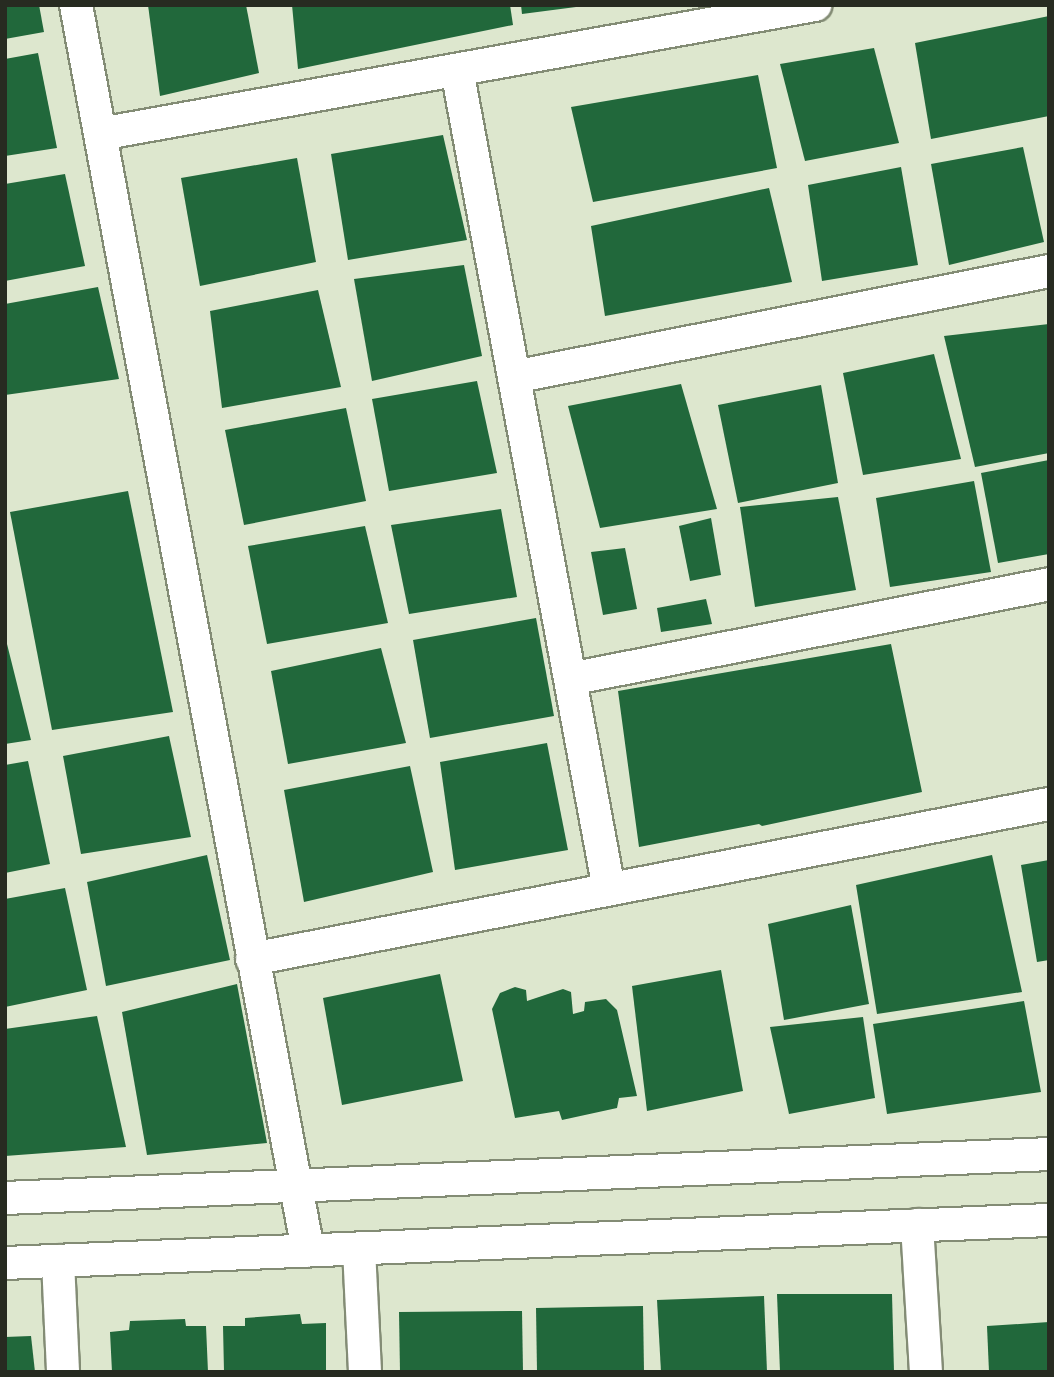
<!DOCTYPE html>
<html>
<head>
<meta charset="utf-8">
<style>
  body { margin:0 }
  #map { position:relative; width:1054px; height:1377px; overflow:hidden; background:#dde7ce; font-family:Karla,sans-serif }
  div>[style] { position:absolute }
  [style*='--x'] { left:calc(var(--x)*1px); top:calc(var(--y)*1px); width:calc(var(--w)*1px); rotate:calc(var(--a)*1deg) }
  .building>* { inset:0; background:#21683b }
  .roads { filter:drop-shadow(2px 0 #838c75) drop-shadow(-2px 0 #838c75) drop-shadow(0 2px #838c75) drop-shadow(0 -2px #838c75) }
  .street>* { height:32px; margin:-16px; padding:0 16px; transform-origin:16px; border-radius:16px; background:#fff }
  span { translate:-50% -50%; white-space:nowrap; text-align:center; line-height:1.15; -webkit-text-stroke:7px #dde7ce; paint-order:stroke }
  .frame { position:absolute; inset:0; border:7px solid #272b21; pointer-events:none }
</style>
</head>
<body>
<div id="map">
  <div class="building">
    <i style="clip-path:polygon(5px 5px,39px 5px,44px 32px,5px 39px)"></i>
    <i style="clip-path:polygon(148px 5px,246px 5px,259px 73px,160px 96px)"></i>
    <i style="clip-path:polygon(292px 5px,510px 5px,513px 25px,298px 69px)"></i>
    <i style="clip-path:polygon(521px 5px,576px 5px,576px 7px,522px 14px)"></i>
    <i style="clip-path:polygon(1049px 16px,1049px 116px,931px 139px,915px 43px)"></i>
    <i style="clip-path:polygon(874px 48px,899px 143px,805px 161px,780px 64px)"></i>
    <i style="clip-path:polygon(38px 53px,57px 148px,5px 156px,5px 59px)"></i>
    <i style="clip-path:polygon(758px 75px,777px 168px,593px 202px,571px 107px)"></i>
    <i style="clip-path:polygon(443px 135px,467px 240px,348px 260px,331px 154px)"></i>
    <i style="clip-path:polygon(1023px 147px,1044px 242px,949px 265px,931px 164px)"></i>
    <i style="clip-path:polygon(297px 158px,316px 262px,200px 286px,181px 178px)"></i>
    <i style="clip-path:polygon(901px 167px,918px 265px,822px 281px,808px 185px)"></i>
    <i style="clip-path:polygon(65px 174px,85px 266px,5px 281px,5px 184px)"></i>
    <i style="clip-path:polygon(769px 188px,792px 282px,605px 316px,591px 226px)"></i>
    <i style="clip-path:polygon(464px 265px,482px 356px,372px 381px,354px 279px)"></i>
    <i style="clip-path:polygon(98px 287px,119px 379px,5px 395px,5px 304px)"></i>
    <i style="clip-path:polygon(318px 290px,341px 387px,222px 408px,210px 311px)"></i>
    <i style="clip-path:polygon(1049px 324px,1049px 453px,975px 467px,944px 336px)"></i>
    <i style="clip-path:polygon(934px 354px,961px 459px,863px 475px,843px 373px)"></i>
    <i style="clip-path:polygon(477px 381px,497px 473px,389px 491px,372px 399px)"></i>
    <i style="clip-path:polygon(681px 384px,717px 509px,600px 528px,568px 406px)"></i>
    <i style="clip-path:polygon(821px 385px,838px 483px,738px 503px,718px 405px)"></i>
    <i style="clip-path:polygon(346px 408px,366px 501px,244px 525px,225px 430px)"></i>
    <i style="clip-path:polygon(1049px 460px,1049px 554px,998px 563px,981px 473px)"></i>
    <i style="clip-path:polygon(974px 481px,991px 572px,890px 587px,876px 498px)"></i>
    <i style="clip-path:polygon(128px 491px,173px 712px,52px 730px,10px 512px)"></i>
    <i style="clip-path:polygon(838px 497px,856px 590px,755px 607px,740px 507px)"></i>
    <i style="clip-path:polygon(501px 509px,517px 597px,409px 614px,391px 525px)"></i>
    <i style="clip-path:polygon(711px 518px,721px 575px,690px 581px,679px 526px)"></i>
    <i style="clip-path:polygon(365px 526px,388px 623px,267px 644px,248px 546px)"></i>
    <i style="clip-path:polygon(625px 548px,637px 609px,603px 615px,591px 552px)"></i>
    <i style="clip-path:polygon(706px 599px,712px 624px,661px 632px,657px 608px)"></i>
    <i style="clip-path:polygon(536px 618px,554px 716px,430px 738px,413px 640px)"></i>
    <i style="clip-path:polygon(5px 636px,31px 740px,5px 744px)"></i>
    <i style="clip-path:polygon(891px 644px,922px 792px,762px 826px,759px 824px,639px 847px,618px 691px)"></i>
    <i style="clip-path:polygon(381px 648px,406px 743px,288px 764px,271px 671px)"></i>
    <i style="clip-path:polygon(169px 736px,191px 837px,81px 854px,63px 756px)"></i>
    <i style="clip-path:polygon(547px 743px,568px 850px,455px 870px,440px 762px)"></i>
    <i style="clip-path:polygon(28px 761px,50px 864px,5px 873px,5px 765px)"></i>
    <i style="clip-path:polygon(410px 766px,433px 872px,304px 902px,284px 790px)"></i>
    <i style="clip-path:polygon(207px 855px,230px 960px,106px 986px,87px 882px)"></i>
    <i style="clip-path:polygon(992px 855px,1022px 992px,877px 1014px,856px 885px)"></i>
    <i style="clip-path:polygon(1049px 860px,1049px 960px,1037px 962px,1021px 865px)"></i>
    <i style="clip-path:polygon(65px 888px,87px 990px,5px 1007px,5px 899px)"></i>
    <i style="clip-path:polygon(851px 905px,869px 1004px,784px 1020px,768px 924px)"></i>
    <i style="clip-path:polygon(721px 970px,743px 1091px,647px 1111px,632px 986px)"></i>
    <i style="clip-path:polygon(440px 974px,463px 1081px,342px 1105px,323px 998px)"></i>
    <i style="clip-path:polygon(237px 984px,267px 1143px,147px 1155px,122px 1012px)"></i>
    <i style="clip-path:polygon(515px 987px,526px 990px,527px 1001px,563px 989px,571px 992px,573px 1014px,584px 1011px,585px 1002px,606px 999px,617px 1010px,637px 1096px,619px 1098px,617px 1108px,562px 1120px,559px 1111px,515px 1118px,492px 1009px,500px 993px)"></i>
    <i style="clip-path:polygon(1024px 1001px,1041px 1092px,887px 1114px,873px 1024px)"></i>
    <i style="clip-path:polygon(97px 1016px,126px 1147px,5px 1156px,5px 1029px)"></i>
    <i style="clip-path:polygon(863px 1017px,875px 1098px,789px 1114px,770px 1027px)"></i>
    <i style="clip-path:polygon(777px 1294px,892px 1294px,894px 1372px,780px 1372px)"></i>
    <i style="clip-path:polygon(764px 1296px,767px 1372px,661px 1372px,657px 1300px)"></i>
    <i style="clip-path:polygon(643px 1306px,644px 1372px,537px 1372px,536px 1308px)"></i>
    <i style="clip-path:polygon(522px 1311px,523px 1372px,400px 1372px,399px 1312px)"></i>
    <i style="clip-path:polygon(300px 1314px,302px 1324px,326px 1323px,326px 1372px,224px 1372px,223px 1326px,245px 1326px,245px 1318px)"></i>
    <i style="clip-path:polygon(185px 1319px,186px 1326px,206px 1326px,208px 1372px,112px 1372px,110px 1332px,129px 1330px,130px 1321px)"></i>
    <i style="clip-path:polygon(1049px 1322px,1049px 1372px,989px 1372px,987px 1326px)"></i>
    <i style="clip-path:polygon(31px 1336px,35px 1372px,5px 1372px,5px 1337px)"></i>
  </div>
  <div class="roads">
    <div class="street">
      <i style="--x:76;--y:5;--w:1267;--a:79.45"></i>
      <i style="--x:457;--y:70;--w:833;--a:79.49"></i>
      <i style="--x:100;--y:134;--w:727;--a:-10.23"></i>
      <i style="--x:514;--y:377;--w:545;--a:-11.21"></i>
      <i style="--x:570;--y:679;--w:488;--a:-11.2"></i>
      <i style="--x:252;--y:959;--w:812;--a:-11.01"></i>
      <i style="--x:5;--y:1198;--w:1045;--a:-2.41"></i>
      <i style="--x:917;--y:1225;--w:147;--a:86.5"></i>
      <i style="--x:359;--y:1249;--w:123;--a:87.2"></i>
      <i style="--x:58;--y:1261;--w:111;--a:87.4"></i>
      <i style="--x:5;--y:1263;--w:1045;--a:-2.36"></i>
    </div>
  </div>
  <div class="frame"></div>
</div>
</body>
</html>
